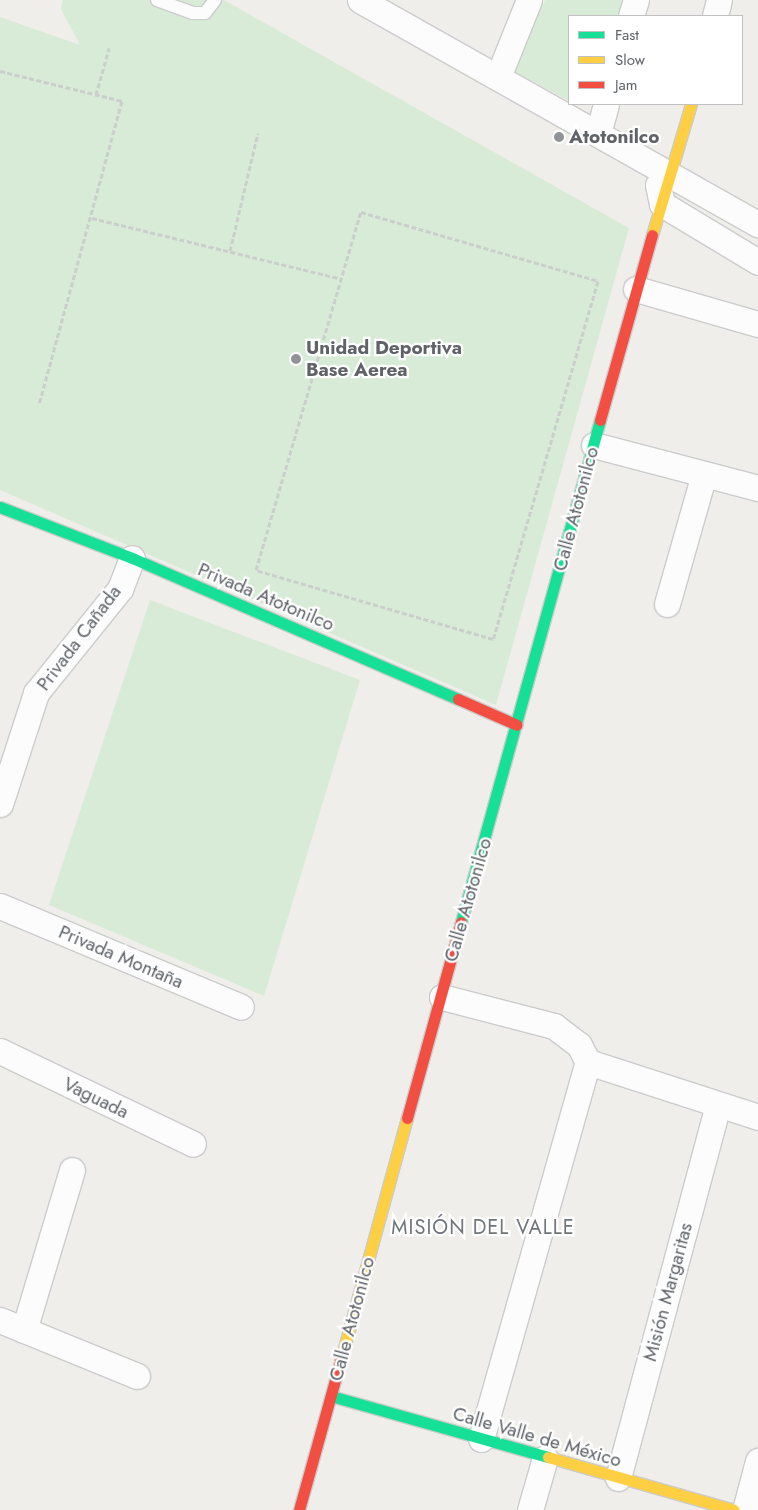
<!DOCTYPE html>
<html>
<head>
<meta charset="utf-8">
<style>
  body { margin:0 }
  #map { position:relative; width:758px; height:1510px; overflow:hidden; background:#efeeea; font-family:Jost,sans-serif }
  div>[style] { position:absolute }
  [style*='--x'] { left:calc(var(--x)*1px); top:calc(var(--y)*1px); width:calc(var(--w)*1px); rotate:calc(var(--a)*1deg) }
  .green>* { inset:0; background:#d8ebd6 }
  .path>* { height:3px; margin-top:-1.5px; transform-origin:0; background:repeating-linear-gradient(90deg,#cacfcc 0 5px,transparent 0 7.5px) }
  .roads { filter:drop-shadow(1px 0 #cbcccc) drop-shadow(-1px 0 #cbcccc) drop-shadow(0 1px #cbcccc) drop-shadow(0 -1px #cbcccc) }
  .lane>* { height:12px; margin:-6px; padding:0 6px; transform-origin:6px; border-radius:6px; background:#fdfcfc }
  .street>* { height:25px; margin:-12.5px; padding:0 12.5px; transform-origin:12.5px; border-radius:12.5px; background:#fdfcfc }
  .fast>* { height:11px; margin:-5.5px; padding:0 5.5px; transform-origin:5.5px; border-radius:5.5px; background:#16e098 }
  .slow>* { height:11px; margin:-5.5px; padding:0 5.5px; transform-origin:5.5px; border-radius:5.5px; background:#ffcf43 }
  .jam>* { height:11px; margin:-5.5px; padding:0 5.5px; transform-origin:5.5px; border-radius:5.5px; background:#f24e42 }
  .dots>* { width:14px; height:14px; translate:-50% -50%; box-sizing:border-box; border:2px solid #fff; border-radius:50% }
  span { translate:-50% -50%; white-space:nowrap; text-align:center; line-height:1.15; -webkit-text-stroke:4.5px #fff; paint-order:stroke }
  .poi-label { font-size:19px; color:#5f6368; font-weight:700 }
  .left { translate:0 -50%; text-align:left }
  .street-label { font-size:19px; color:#5f6368 }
  .neighbourhood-label { font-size:20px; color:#70757a; letter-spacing:1px }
  .legend { position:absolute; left:568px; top:15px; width:175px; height:90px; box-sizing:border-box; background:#fff; border:1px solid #bfc1c3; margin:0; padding:6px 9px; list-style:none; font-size:15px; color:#5f6368 }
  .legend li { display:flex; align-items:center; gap:10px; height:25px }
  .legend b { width:25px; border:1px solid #bfc1c3 }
</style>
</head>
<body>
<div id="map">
  <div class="green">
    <i style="clip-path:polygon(63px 0,224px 0,629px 228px,496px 705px,0 490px,0 17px,80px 45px,61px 9px)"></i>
    <i style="clip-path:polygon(545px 0,622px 0,617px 16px,569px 16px,569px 101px,512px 70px)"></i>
    <i style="clip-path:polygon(150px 600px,360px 680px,264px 996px,49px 905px)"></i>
  </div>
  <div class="path">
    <i style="--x:0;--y:71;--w:126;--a:13.8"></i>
    <i style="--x:122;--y:101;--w:315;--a:105.3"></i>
    <i style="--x:96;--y:95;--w:49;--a:-74.5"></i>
    <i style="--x:361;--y:212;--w:247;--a:16.2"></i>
    <i style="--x:598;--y:281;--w:373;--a:106.3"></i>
    <i style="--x:493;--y:639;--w:247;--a:-163.8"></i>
    <i style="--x:256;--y:570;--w:373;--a:-73.7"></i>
    <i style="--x:92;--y:218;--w:257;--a:13.7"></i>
    <i style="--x:230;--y:251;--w:121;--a:-76.7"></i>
  </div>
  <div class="roads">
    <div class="lane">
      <i style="--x:157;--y:0;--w:38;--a:20"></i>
      <i style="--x:193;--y:13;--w:12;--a:0"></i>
      <i style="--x:205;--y:13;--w:16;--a:-52"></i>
    </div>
    <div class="street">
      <i style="--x:360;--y:0;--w:457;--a:29.4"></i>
      <i style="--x:631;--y:16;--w:17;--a:-73"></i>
      <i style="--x:715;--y:16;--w:16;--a:-76"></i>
      <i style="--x:498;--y:77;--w:83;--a:-68.1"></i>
      <i style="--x:598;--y:134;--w:31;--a:-75"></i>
      <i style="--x:658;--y:185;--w:19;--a:78"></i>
      <i style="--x:662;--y:204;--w:112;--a:31.1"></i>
      <i style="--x:636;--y:289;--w:127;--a:16"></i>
      <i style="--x:594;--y:445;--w:170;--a:14.7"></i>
      <i style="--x:667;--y:604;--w:135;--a:-74.1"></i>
      <i style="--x:0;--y:804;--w:117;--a:-72"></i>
      <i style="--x:36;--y:693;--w:134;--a:-51.1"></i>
      <i style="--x:120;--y:589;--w:33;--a:-69"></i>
      <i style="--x:0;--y:906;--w:261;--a:22.7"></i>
      <i style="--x:442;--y:997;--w:116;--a:14.5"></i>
      <i style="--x:554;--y:1026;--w:31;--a:37"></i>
      <i style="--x:579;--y:1045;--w:19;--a:62"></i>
      <i style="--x:588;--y:1062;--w:179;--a:17.9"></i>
      <i style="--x:0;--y:1051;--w:214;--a:25.7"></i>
      <i style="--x:0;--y:1320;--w:148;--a:22.2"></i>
      <i style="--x:24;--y:1330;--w:167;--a:-73.3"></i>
      <i style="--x:481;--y:1439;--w:392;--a:-74.2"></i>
      <i style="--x:618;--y:1478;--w:386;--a:-75"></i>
      <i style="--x:530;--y:1510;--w:54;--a:-73.9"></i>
      <i style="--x:745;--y:1510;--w:51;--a:-75.1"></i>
    </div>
    <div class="fast">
      <i style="--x:0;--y:507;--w:142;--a:21.1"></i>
      <i style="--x:132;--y:558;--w:355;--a:23.4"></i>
      <i style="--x:461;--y:922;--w:521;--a:-74.52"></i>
      <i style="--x:331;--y:1396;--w:225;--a:15.7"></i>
    </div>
    <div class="slow">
      <i style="--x:652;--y:235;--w:137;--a:-73.4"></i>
      <i style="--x:341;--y:1359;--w:250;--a:-74.7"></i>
      <i style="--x:548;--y:1457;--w:193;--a:15.9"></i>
    </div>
    <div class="jam">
      <i style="--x:600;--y:420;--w:192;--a:-74.3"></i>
      <i style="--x:458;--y:699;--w:64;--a:23.8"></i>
      <i style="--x:407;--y:1118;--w:203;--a:-74.6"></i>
      <i style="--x:299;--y:1510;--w:157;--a:-74.5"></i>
    </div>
  </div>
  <div class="dots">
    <i style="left:559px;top:137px;background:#919496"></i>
    <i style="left:296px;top:359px;background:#919496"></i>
  </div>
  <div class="poi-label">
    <span class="left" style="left:569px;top:137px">Atotonilco</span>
    <span class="left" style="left:306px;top:359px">Unidad Deportiva<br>Base Aerea</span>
  </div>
  <div class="street-label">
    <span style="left:576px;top:509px;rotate:-75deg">Calle Atotonilco</span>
    <span style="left:266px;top:597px;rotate:23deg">Privada Atotonilco</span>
    <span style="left:79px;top:638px;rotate:-53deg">Privada Cañada</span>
    <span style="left:468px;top:900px;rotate:-74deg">Calle Atotonilco</span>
    <span style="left:121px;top:957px;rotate:23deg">Privada Montaña</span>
    <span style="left:96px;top:1098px;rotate:26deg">Vaguada</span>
    <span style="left:668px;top:1292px;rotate:-75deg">Misión Margaritas</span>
    <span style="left:352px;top:1319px;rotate:-75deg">Calle Atotonilco</span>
    <span style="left:537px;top:1437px;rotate:16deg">Calle Valle de México</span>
  </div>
  <div class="neighbourhood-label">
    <span style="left:483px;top:1227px">MISIÓN DEL VALLE</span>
  </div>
  <ul class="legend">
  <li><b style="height:6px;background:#16e098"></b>Fast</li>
  <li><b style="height:6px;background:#ffcf43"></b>Slow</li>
  <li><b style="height:6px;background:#f24e42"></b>Jam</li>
  </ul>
</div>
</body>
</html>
